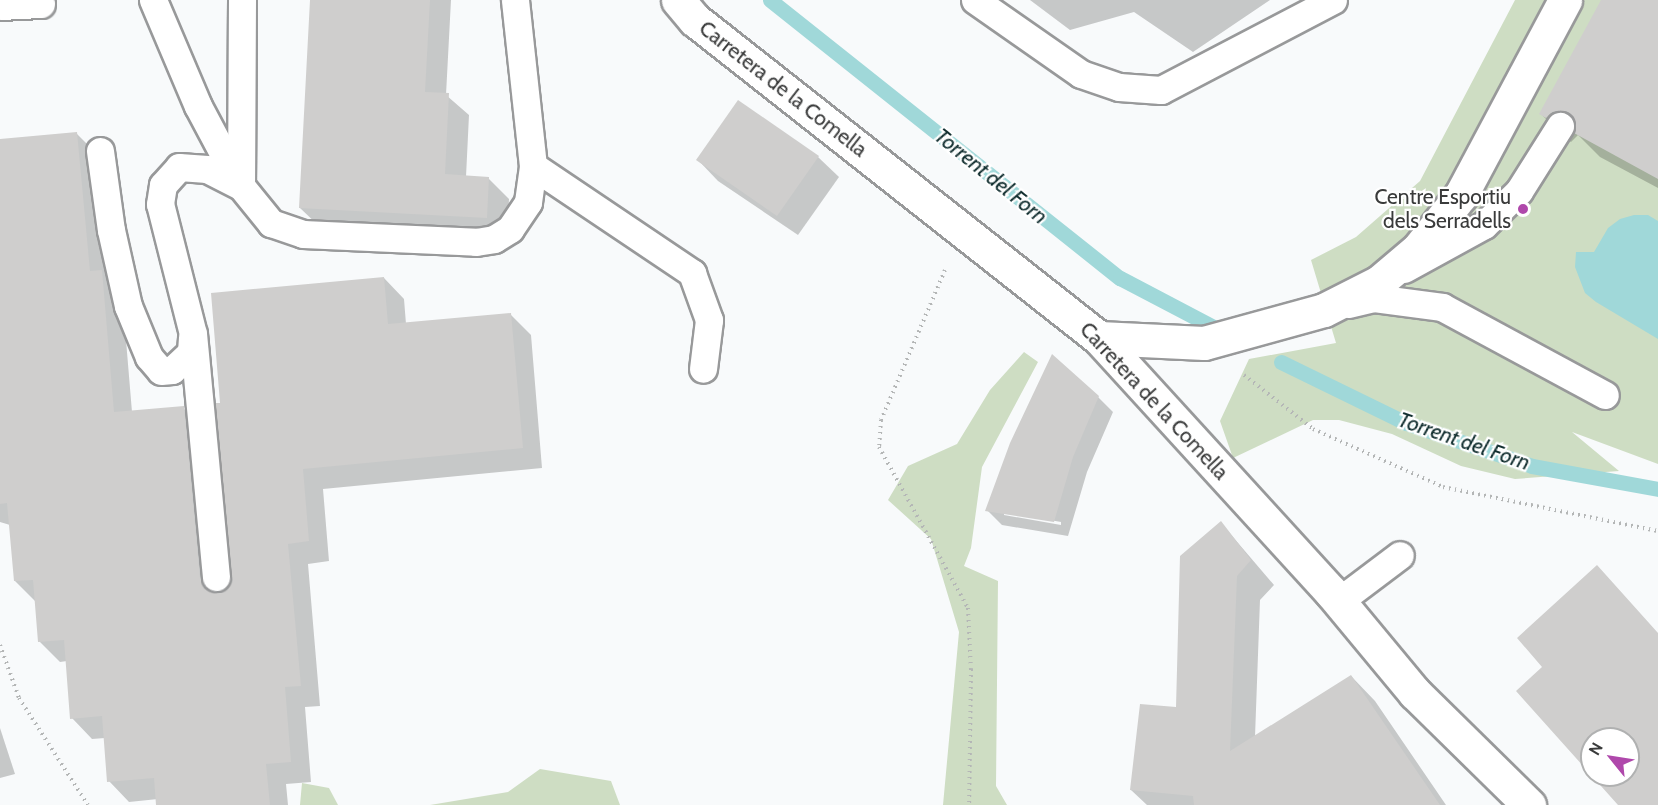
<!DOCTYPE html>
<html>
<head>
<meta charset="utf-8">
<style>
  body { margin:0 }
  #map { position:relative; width:1658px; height:805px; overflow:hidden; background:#f8fafb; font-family:Cabin,sans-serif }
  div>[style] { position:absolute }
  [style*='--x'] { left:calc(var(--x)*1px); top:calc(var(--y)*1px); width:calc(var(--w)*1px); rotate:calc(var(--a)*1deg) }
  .green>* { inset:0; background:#ceddc3 }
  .water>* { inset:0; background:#a0d8d9 }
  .shadow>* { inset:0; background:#0003 }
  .stream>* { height:15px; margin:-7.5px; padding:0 7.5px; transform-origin:7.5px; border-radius:7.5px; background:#a0d8d9 }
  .building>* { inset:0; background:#cfcecd }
  .path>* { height:4px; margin-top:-2px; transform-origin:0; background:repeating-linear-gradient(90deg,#b4b6b6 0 1.5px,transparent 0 6px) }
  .roads { filter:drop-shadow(2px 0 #98999a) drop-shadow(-2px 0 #98999a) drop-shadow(0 2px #98999a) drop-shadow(0 -2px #98999a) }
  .lane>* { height:27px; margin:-13.5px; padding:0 13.5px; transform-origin:13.5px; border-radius:13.5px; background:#fff }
  .street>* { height:33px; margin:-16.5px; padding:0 16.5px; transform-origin:16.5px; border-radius:16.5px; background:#fff }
  .secondary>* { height:33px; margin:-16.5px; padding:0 16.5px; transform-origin:16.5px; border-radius:16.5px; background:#fff }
  .dots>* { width:16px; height:16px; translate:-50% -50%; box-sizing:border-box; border:3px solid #fff; border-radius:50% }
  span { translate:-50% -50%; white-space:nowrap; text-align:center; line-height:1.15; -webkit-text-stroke:4.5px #fff; paint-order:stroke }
  .street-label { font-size:21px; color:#3a3b3b }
  .poi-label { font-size:21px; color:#3a3b3b }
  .right { translate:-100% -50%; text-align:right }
  .water-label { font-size:22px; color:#122f30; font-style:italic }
  .north { position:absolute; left:1580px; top:727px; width:60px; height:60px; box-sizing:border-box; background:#fff; border:2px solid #b0b1b1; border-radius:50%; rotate:300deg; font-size:16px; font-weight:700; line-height:24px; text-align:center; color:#3a3b3b }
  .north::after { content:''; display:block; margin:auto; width:21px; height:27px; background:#af48ab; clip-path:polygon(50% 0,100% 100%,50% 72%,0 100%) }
</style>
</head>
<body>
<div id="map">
  <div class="green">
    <i style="clip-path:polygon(1515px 0,1658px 0,1658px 464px,1572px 432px,1619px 471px,1515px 479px,1461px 466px,1392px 434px,1339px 420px,1313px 420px,1233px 458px,1220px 421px,1249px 359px,1336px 343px,1311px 260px,1356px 237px,1420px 181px)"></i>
    <i style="clip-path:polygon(1024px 352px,1038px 362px,982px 467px,971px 548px,964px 566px,998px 581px,996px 786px,1007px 805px,943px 805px,959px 632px,931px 539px,888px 500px,908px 466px,957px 444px,990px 390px)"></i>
    <i style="clip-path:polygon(540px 769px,611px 781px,620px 805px,430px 805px,508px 792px)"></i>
    <i style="clip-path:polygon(302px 783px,329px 788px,338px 805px,300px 805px)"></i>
  </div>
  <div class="water">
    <i style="clip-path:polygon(1634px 215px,1648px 215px,1658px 221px,1658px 339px,1596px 302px,1585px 293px,1575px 267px,1576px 252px,1594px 252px,1608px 228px,1620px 219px)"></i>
  </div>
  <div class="shadow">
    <i style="clip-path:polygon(311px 0,451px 0,446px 95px,469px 115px,466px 177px,488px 178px,509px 199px,507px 238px,321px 228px,300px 208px)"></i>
    <i style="clip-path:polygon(1030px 0,1270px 0,1193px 52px,1134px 12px,1070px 30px)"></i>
    <i style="clip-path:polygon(1603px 0,1658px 0,1658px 188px,1600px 157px,1578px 135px,1571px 142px,1565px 138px,1541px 114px)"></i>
    <i style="clip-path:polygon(76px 133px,97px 154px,122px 292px,132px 412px,183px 408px,204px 428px,219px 592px,227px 591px,233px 576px,222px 404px,384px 278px,404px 299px,406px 324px,510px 314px,531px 335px,542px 468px,323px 489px,329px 561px,308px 564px,320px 706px,305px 707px,311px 782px,286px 784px,288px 805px,158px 805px,158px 799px,129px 802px,109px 781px,105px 738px,92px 739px,72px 718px,67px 661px,60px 662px,39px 641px,36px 602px,15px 581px,10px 525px,0 522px,0 140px)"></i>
    <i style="clip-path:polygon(818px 157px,839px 177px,798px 235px,718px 181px,698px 160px)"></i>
    <i style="clip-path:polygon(evenodd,1098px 397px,1113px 412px,1087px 472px,1068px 536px,1002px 525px,987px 510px,1098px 397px,1004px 512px,1061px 522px,1061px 525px,1004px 515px,1004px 512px)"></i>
    <i style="clip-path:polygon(1221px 523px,1274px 585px,1260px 600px,1255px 737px,1351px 676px,1375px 701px,1446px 805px,1147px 805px,1131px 790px,1177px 708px)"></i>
    <i style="clip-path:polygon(0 728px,15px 774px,0 778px)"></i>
  </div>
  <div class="stream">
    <i style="--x:770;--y:0;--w:447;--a:38.5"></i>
    <i style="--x:1120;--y:278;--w:116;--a:27.7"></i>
    <i style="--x:1281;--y:362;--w:139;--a:26"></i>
    <i style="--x:1406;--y:423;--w:133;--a:18.8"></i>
    <i style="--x:1532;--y:466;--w:128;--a:10.3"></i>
  </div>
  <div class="building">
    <i style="clip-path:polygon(310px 0,430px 0,425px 92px,449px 93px,445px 174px,489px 177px,487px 218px,299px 208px)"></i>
    <i style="clip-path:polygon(1601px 0,1658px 0,1658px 179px,1574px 133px,1574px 119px,1568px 112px,1553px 112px,1546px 118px,1539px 114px)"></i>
    <i style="clip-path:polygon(738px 100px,819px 156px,777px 216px,696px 160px)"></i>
    <i style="clip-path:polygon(77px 132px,90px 271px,102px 270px,114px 412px,184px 406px,200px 578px,210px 591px,226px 589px,232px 576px,215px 403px,220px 403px,211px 293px,384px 277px,388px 324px,511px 313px,523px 448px,303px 469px,309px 541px,288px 544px,301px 686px,285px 687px,291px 762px,266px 764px,270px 805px,156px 805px,154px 778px,107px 782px,102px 716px,70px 719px,64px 640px,38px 642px,33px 580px,14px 581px,7px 503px,0 504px,0 139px)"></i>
    <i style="clip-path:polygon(1052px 354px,1099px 396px,1073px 457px,1054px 522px,985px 511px,1010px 443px)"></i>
    <i style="clip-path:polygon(1221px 521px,1251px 560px,1237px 576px,1230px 751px,1351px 675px,1440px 805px,1194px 805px,1193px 796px,1130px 790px,1140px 704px,1176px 707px,1180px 556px)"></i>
    <i style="clip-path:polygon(evenodd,1597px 565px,1658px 633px,1658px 805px,1618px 805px,1516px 691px,1542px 667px,1517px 638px,1597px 565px,1592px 739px,1628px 739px,1628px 775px,1592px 775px,1592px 739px)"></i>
  </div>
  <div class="path">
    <i style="--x:945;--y:270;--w:163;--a:113.1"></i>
    <i style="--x:881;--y:420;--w:27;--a:94"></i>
    <i style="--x:879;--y:447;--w:184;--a:61.1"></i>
    <i style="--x:968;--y:608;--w:61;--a:87.2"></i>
    <i style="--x:971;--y:669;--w:136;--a:90.8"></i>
    <i style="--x:1244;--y:375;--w:88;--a:38"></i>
    <i style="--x:1313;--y:429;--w:142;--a:24"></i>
    <i style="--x:1443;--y:487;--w:219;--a:11.6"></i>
    <i style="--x:0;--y:645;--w:56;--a:70.3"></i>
    <i style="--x:19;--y:698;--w:127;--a:57.2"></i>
  </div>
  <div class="roads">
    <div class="lane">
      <i style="--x:153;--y:0;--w:115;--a:67"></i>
      <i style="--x:198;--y:106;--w:89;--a:62"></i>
      <i style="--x:242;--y:0;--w:186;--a:90.3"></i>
      <i style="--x:241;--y:186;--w:48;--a:51"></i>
      <i style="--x:271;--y:223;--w:34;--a:19"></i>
      <i style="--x:303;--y:234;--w:173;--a:2.6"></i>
      <i style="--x:476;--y:242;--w:18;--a:-9"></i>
      <i style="--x:494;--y:239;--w:19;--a:-32"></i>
      <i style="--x:510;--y:229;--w:32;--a:-56"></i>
      <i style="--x:528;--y:202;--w:36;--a:-82"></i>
      <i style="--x:533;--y:166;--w:167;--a:-96.2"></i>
      <i style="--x:975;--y:0;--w:129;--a:34.9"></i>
      <i style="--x:1081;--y:74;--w:40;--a:18.9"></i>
      <i style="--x:1119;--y:87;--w:42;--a:4.1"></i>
      <i style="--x:1161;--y:90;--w:194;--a:-27.6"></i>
      <i style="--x:0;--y:6;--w:41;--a:-2.8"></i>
      <i style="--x:100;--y:151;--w:80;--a:82.1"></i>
      <i style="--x:111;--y:230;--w:78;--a:77.4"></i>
      <i style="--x:128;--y:306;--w:55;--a:67.6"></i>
      <i style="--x:149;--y:357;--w:18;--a:49"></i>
      <i style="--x:161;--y:371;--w:11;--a:-5"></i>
      <i style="--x:172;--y:370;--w:26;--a:-43"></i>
      <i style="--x:191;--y:352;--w:14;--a:-86"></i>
      <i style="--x:533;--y:166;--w:192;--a:33.9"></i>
      <i style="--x:692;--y:273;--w:50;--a:70.1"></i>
      <i style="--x:709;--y:320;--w:49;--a:97"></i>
      <i style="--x:1404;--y:269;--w:91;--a:-28.8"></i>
      <i style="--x:1484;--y:225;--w:49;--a:-44.2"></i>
      <i style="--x:1519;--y:191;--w:77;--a:-57.8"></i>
      <i style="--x:1348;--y:304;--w:27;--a:-13"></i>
      <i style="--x:1374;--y:298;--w:69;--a:7.5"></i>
      <i style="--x:1442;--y:307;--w:185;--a:28.4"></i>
      <i style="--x:216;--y:577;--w:244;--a:-95.4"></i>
      <i style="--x:193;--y:334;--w:134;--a:-104.2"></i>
      <i style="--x:160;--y:204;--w:19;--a:-81"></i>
      <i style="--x:163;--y:185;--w:24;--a:-48"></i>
      <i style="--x:179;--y:167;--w:28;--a:4"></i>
      <i style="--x:207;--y:169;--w:38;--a:27"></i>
      <i style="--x:1339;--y:601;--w:76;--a:-37"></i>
    </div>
    <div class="street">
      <i style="--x:1099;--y:338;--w:105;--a:2.7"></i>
      <i style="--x:1204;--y:343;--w:124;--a:-15.4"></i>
      <i style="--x:1324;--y:310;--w:62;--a:-27"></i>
      <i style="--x:1379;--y:282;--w:51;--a:-40.2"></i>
      <i style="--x:1418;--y:249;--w:69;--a:-51.5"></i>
      <i style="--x:1461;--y:195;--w:221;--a:-61.9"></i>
    </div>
    <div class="secondary">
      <i style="--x:678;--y:0;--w:26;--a:50"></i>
      <i style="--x:695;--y:20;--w:514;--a:38.21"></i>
      <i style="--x:1099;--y:338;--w:344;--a:47.6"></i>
      <i style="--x:1331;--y:592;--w:131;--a:50.3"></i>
      <i style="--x:1415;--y:693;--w:160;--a:44.5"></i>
    </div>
  </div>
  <div class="dots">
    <i style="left:1523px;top:209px;background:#af48ab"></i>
  </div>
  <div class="street-label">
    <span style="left:783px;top:89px;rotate:38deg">Carretera de la Comella</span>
    <span style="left:1154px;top:401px;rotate:47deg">Carretera de la Comella</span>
  </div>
  <div class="poi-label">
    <span class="right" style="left:1511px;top:209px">Centre Esportiu<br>dels Serradells</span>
  </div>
  <div class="water-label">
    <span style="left:991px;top:176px;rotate:39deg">Torrent del Forn</span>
    <span style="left:1464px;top:441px;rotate:19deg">Torrent del Forn</span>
  </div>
  <div class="north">N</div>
</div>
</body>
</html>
